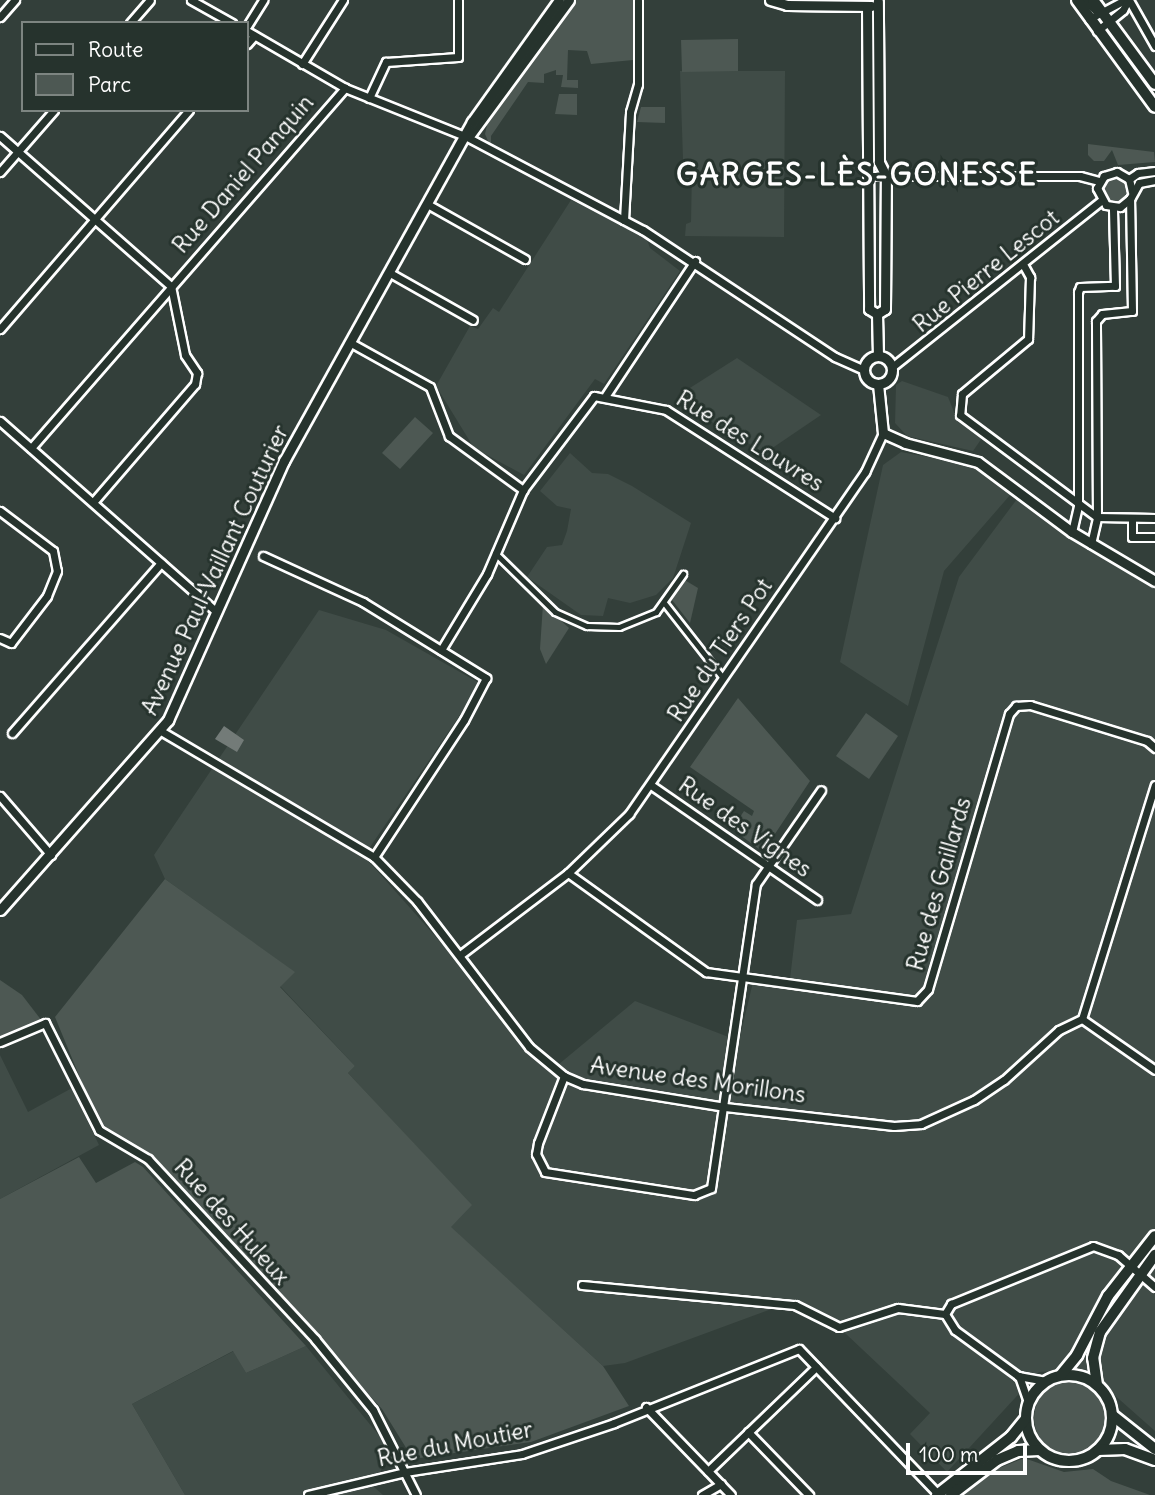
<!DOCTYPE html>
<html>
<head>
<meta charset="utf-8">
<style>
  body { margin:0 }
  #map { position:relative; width:1155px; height:1495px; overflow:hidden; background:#333f3a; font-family:Delius,sans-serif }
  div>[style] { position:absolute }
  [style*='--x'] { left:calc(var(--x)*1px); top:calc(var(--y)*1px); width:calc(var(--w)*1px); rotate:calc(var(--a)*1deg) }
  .built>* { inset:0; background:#404c47 }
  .green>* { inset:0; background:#4d5853 }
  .round { border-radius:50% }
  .water>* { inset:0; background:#737b78 }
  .roads { filter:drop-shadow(2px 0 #fff) drop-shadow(-2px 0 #fff) drop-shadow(0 2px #fff) drop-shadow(0 -2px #fff) }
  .pedestrian>* { height:5px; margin:-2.5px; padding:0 2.5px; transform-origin:2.5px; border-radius:2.5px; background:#26332d }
  .minor>* { height:7px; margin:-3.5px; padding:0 3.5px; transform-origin:3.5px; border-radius:3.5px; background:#26332d }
  .tertiary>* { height:9px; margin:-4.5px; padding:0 4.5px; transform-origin:4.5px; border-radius:4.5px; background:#26332d }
  .tertiary>.ring { margin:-4.5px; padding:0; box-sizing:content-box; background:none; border:9px solid #26332d; border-radius:50% }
  .primary>* { height:10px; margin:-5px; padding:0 5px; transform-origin:5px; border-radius:5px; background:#26332d }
  .primary>.ring { margin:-5px; padding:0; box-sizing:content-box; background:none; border:10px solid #26332d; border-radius:50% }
  span { translate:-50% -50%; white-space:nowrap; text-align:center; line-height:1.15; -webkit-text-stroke:6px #26332d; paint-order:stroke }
  .street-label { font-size:23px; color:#fff }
  .district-label { font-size:30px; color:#fff; font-weight:700; letter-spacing:2px }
  .legend { position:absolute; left:21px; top:21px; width:228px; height:91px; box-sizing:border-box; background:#26332d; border:2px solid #7d8581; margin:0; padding:9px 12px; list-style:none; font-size:21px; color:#fff }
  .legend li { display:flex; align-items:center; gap:14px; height:35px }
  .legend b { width:35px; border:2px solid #7d8581 }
  .scale { position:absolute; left:906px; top:1443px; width:121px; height:32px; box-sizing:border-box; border:4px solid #fff; border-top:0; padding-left:9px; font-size:21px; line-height:24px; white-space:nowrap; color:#fff; -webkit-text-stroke:5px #26332d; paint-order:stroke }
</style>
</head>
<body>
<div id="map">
  <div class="built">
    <i style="clip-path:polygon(680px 71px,785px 71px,784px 237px,685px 236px,686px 224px,691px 222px,692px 170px,683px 159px)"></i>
    <i style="clip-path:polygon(571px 200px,646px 237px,650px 248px,680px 271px,604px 384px,595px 379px,524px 475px,474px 448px,436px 386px,470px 326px,478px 329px,493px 308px,499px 312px)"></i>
    <i style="clip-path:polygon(737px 358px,821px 415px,765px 453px,698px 414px,682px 393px)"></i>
    <i style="clip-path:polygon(902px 381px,948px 397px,958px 422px,982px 438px,973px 451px,907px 436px,895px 423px,896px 385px)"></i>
    <i style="clip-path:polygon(901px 452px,972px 465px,1011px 494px,944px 571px,908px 706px,840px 662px,883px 465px)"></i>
    <i style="clip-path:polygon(570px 453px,592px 473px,608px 474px,632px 486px,691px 523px,673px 578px,656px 595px,630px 603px,608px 598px,603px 616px,581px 615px,527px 577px,547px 547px,562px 545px,567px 531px,571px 509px,557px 506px,540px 491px)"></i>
    <i style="clip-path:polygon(1017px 499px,1155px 585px,1155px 1431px,1085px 1369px,1039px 1372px,947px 1472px,910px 1434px,930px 1413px,846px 1334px,793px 1301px,625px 1363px,603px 1366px,450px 1227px,471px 1205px,348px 1073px,355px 1066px,280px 986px,294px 972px,165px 879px,154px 855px,319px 610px,386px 630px,481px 684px,364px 856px,553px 1069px,635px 1001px,739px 1041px,753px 982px,790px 979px,797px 920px,851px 914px,959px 577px)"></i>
    <i style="clip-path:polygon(0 1055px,28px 1112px,72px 1088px,99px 1145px,0 1199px)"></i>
    <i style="clip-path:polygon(306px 1346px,390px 1449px,374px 1487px,383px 1495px,185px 1495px,132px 1404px,234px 1351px,246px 1373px)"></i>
  </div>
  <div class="green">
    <i style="clip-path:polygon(574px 0,634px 0,633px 60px,591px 64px,587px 51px,568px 50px,567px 80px,578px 80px,578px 88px,561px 87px,563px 75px,556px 75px,556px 70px,544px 74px,544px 83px,528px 82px,491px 136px,491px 148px,485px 134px,488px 121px)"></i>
    <i style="clip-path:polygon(738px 39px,738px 71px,682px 72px,681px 40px)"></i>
    <i style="clip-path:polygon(559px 94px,577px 94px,577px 115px,555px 114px)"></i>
    <i style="clip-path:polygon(641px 107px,665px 107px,665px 123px,637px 122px)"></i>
    <i style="clip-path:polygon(1088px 144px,1154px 152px,1155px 162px,1118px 165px,1112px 150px,1104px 161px,1094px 161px,1088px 155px)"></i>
    <i class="round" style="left:1101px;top:176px;width:26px;height:26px"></i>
    <i style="clip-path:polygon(415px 417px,433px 433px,400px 469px,382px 453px)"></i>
    <i style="clip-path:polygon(683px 579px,698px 588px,690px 623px,672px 600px)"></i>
    <i style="clip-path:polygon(543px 604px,569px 628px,546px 664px,540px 649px)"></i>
    <i style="clip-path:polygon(738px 698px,810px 781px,763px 852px,732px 829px,744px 811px,752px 816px,754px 811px,690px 767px)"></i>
    <i style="clip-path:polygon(866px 713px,898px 736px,869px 779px,836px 756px)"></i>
    <i style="clip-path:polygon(165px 879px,295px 972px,280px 987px,355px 1066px,348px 1073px,472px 1205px,451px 1227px,603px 1366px,629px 1406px,531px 1442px,413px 1459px,382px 1409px,151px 1154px,114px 1136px,97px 1119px,55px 1017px)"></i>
    <i style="clip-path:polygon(0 980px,22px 995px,42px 1021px,0 1038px)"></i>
    <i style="clip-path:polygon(79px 1157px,96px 1183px,135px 1162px,143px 1167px,306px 1346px,246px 1373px,233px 1351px,132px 1404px,185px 1495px,0 1495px,0 1199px)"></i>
    <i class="round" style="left:1034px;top:1382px;width:72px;height:72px"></i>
    <i style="clip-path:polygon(1024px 1458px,1064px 1472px,1093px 1469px,1111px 1481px,1150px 1495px,961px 1495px,994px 1470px)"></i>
  </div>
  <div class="water">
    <i style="clip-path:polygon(224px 726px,244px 740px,237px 752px,215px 739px)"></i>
  </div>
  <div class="roads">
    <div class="pedestrian">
      <i style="--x:495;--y:553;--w:84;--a:44.5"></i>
      <i style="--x:555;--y:612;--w:35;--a:24"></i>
      <i style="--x:587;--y:626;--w:32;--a:2"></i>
      <i style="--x:619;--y:627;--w:40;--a:-22"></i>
      <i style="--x:656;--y:612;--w:47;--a:-54.6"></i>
      <i style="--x:665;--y:604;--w:94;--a:51.9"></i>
    </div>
    <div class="minor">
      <i style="--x:191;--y:0;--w:47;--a:29.3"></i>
      <i style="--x:1085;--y:0;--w:17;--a:45"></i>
      <i style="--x:1129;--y:0;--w:53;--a:60.5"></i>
      <i style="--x:0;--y:17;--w:23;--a:-49"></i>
      <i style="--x:1089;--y:19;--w:40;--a:-28"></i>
      <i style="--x:130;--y:23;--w:30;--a:-49"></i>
      <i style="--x:247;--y:26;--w:31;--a:-58"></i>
      <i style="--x:247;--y:31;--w:113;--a:30.2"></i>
      <i style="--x:345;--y:88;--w:131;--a:21.9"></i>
      <i style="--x:467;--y:137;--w:199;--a:27.9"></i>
      <i style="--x:643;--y:230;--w:230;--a:33.5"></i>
      <i style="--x:835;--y:357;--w:32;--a:24"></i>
      <i style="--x:1097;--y:31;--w:33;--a:-39"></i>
      <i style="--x:1123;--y:10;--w:11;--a:-63"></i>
      <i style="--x:247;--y:44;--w:11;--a:-49"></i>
      <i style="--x:302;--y:64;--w:76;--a:-57.4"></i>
      <i style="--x:369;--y:98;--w:40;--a:-65"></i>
      <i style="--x:386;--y:62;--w:72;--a:-4"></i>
      <i style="--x:458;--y:57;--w:57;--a:-90"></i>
      <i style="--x:0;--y:136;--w:227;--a:41.3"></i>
      <i style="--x:171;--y:286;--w:70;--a:78.5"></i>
      <i style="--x:185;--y:355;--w:22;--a:56"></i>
      <i style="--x:197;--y:373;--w:11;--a:100"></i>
      <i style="--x:195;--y:384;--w:156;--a:130.8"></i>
      <i style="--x:0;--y:172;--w:82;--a:-48.9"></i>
      <i style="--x:867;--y:176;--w:213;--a:0"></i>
      <i style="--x:1080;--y:176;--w:20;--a:15"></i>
      <i style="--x:1129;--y:179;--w:11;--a:-34"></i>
      <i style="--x:1138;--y:173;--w:17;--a:-7"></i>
      <i style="--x:1132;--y:192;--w:13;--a:-103"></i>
      <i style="--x:1129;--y:179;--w:14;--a:-150"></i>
      <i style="--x:1117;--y:172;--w:14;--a:163"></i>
      <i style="--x:1104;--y:176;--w:14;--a:120"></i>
      <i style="--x:1097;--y:188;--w:19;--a:62"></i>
      <i style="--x:1106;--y:205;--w:14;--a:8"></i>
      <i style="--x:1120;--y:207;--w:13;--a:-39"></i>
      <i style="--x:1130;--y:199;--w:18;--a:-61"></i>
      <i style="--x:1139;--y:183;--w:16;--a:-11"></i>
      <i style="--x:429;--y:205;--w:110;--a:29.4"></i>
      <i style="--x:624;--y:220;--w:108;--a:-86.8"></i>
      <i style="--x:630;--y:112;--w:29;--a:-74"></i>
      <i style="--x:638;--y:84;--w:84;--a:-90"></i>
      <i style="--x:1024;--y:266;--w:13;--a:61"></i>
      <i style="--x:1030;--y:277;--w:62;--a:91.8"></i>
      <i style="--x:1028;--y:339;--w:86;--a:140.2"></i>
      <i style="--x:962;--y:394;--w:21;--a:95"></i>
      <i style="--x:960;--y:415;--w:171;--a:36.7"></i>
      <i style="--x:1097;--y:517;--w:58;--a:1"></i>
      <i style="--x:390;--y:273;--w:95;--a:29.5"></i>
      <i style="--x:0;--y:329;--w:289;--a:-49.2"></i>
      <i style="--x:351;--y:343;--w:90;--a:29.1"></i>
      <i style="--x:430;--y:387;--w:53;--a:68.8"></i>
      <i style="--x:449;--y:436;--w:92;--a:36.1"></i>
      <i style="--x:892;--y:367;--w:267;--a:-38.5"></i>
      <i style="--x:606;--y:395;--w:161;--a:-56.4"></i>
      <i style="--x:0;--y:421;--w:289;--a:41.4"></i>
      <i style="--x:31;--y:448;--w:478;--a:-48.9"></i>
      <i style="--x:0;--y:511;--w:66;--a:37"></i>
      <i style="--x:53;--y:551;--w:20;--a:79"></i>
      <i style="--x:57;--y:571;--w:27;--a:112"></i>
      <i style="--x:47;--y:596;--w:59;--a:127.5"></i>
      <i style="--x:11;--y:643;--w:12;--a:-156"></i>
      <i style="--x:1132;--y:518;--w:19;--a:90"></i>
      <i style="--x:1132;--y:537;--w:23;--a:0"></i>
      <i style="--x:1072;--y:532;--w:26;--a:-77"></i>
      <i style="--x:1078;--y:507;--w:215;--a:-90"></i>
      <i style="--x:1078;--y:292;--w:5;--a:-68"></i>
      <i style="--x:1080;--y:287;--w:35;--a:-2"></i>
      <i style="--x:1115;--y:286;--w:79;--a:-91.5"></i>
      <i style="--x:1091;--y:544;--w:28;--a:-77"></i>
      <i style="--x:1097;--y:517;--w:196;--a:-90.3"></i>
      <i style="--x:1096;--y:321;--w:9;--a:-49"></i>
      <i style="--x:1102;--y:314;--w:30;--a:-6"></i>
      <i style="--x:1132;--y:311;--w:112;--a:-91"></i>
      <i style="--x:263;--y:556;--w:110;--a:24.7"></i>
      <i style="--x:363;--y:602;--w:145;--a:31.7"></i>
      <i style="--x:486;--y:678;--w:47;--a:117.6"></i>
      <i style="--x:464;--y:720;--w:164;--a:123.3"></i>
      <i style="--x:441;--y:650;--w:89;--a:-58.8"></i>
      <i style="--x:487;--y:574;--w:91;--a:-66.8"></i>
      <i style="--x:523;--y:490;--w:118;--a:-52.9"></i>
      <i style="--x:594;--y:396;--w:73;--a:11"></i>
      <i style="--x:666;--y:410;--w:201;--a:32.6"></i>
      <i style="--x:161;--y:731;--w:247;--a:30.6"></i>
      <i style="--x:374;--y:857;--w:62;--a:45.7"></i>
      <i style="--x:417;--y:901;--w:184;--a:52.5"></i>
      <i style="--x:529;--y:1047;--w:45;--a:39.6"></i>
      <i style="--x:564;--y:1076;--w:21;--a:23"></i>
      <i style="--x:583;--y:1084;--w:144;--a:9.2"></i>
      <i style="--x:725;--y:1107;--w:170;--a:6.4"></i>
      <i style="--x:894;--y:1126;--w:27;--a:-4"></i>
      <i style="--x:921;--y:1124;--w:58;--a:-24.4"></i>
      <i style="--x:974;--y:1100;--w:36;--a:-34"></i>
      <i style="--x:1004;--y:1080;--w:74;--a:-42.3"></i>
      <i style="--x:1059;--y:1030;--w:25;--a:-26"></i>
      <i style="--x:12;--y:733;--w:226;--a:-48.8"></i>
      <i style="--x:651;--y:785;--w:202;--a:34.7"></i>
      <i style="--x:0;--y:796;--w:78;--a:49.2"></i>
      <i style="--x:568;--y:873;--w:170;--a:35.7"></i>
      <i style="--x:706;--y:972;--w:213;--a:7.8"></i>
      <i style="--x:917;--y:1001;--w:16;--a:-47"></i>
      <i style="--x:928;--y:989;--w:287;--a:-73.6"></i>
      <i style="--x:1009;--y:714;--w:11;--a:-49"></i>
      <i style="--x:1016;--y:706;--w:14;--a:-4"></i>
      <i style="--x:1030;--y:705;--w:122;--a:17.1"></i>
      <i style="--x:1147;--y:741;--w:11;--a:41"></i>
      <i style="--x:460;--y:955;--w:136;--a:-37.2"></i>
      <i style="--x:568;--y:873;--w:85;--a:-44"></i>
      <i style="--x:629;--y:814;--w:416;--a:-55.4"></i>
      <i style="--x:865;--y:472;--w:43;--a:-65.2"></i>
      <i style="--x:1082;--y:1019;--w:245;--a:-72.7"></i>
      <i style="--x:1082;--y:1019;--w:89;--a:34.9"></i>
      <i style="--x:0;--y:1042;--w:49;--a:-22.9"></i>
      <i style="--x:45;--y:1023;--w:120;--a:63.2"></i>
      <i style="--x:99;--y:1130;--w:57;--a:30.6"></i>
      <i style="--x:148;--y:1159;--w:246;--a:47.1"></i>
      <i style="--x:315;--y:1339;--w:92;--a:50.8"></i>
      <i style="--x:373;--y:1410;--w:95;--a:63.2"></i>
      <i style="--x:564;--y:1076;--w:72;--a:111.2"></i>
      <i style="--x:538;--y:1143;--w:11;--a:100"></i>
      <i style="--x:536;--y:1154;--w:20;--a:63"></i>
      <i style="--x:545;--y:1172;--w:151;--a:8.8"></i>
      <i style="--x:694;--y:1195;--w:18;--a:-22"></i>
      <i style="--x:711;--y:1188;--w:307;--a:-81.6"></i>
      <i style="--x:756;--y:884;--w:114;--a:-55.3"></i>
      <i style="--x:582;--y:1285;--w:214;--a:5.4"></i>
      <i style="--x:795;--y:1305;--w:49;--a:26.6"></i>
      <i style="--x:839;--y:1327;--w:62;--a:-17.9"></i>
      <i style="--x:898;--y:1308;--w:47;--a:7.3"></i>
      <i style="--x:945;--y:1314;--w:12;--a:-59"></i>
      <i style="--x:951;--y:1304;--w:153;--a:-22.2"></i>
      <i style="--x:1093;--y:1246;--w:27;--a:20"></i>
      <i style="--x:1118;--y:1255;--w:49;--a:40.9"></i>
      <i style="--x:945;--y:1314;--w:19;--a:58"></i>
      <i style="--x:955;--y:1330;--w:78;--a:36.1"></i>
      <i style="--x:1018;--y:1376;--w:27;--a:10"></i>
      <i style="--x:1019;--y:1376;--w:28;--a:71"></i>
      <i style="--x:646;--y:1407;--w:122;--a:46"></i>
      <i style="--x:748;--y:1432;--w:88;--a:45.9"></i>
      <i style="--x:708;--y:1471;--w:150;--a:-43.9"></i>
      <i style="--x:308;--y:1495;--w:100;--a:-13.3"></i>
      <i style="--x:405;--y:1472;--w:118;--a:-8.7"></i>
      <i style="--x:522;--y:1454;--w:97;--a:-18.6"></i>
      <i style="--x:614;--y:1423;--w:199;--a:-21.8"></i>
      <i style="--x:799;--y:1349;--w:201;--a:46.2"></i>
      <i style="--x:702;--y:1495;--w:22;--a:-30"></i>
    </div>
    <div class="tertiary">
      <i style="--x:770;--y:0;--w:18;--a:16"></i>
      <i style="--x:787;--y:5;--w:84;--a:0.7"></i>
      <i style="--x:867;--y:6;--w:303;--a:89.6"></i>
      <i style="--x:869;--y:309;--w:9;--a:32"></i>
      <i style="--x:469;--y:136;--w:169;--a:-53.7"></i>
      <i style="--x:877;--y:314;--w:9;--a:-32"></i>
      <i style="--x:885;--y:309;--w:133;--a:-89.6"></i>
      <i style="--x:886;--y:176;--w:16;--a:-117"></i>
      <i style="--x:879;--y:162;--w:161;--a:-90.4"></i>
      <i style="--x:877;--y:314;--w:42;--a:88.6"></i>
      <i class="ring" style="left:864px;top:356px;width:19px;height:19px"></i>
      <i style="--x:878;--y:384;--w:49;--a:84.2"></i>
      <i style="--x:883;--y:433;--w:24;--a:24"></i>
      <i style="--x:905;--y:443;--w:75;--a:14.6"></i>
      <i style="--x:978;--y:462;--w:117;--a:36.7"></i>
      <i style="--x:1072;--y:532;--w:96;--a:30.6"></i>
      <i style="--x:0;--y:910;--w:254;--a:-48.5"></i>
      <i style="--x:168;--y:720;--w:284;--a:-65.9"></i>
      <i style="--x:284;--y:461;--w:388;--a:-61"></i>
      <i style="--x:472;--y:122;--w:150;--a:-54.5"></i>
    </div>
    <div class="primary">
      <i style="--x:1077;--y:0;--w:132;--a:53.9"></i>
      <i style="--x:1093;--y:0;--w:104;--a:53.6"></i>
      <i class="ring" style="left:1026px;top:1375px;width:76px;height:76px"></i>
      <i style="--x:1061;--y:1375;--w:26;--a:-51"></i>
      <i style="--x:1077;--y:1355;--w:67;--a:-62.3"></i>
      <i style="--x:1108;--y:1296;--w:76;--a:-51.9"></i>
      <i style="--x:1097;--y:1385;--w:27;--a:-98"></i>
      <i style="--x:1093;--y:1358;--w:27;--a:-75"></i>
      <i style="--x:1100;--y:1332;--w:95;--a:-54.5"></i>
      <i style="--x:1112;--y:1415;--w:55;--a:38.3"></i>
      <i style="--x:1098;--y:1450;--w:27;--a:-2"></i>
      <i style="--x:1125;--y:1449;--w:32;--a:20"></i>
      <i style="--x:937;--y:1495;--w:94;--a:-38.1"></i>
      <i style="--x:1011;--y:1437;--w:22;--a:-51"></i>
      <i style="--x:951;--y:1495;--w:58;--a:-37.3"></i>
      <i style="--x:997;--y:1460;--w:23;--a:-23"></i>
      <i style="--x:1018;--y:1451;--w:21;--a:-3"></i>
    </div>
  </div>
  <div class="street-label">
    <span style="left:243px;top:174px;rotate:-49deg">Rue Daniel Panquin</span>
    <span style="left:986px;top:271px;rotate:-39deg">Rue Pierre Lescot</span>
    <span style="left:750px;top:441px;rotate:32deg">Rue des Louvres</span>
    <span style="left:215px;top:570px;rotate:-65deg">Avenue Paul-Vaillant Couturier</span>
    <span style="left:720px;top:650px;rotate:-56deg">Rue du Tiers Pot</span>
    <span style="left:745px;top:827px;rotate:35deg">Rue des Vignes</span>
    <span style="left:939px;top:884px;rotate:-74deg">Rue des Gaillards</span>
    <span style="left:698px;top:1080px;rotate:8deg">Avenue des Morillons</span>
    <span style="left:232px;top:1222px;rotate:48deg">Rue des Huleux</span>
    <span style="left:455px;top:1444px;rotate:-11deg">Rue du Moutier</span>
  </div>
  <div class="district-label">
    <span style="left:857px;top:174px">GARGES-LÈS-GONESSE</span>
  </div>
  <ul class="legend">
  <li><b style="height:9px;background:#26332d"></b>Route</li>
  <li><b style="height:19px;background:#4d5853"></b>Parc</li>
  </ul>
  <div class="scale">100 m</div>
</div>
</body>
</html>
